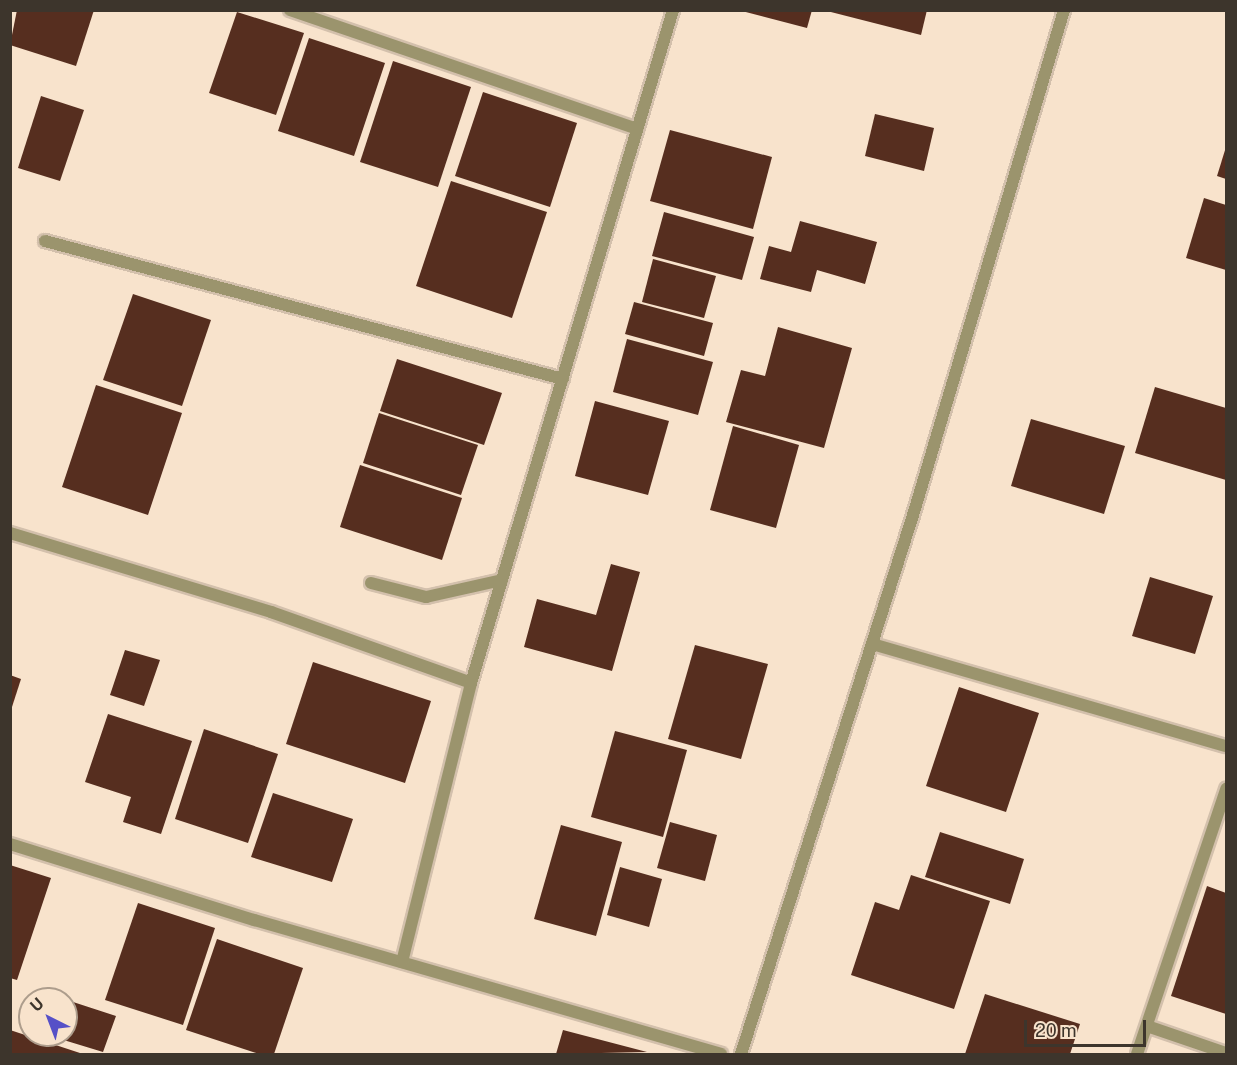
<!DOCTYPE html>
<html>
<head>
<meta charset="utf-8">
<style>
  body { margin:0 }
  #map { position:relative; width:1237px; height:1065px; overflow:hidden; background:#f8e3cc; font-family:"Public Sans",sans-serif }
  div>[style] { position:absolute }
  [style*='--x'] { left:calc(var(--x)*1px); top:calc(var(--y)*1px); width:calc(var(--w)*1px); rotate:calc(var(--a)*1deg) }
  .building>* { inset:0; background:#562e1f }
  .roads { filter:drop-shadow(2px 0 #d3c0ac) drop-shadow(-2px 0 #d3c0ac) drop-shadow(0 2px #d3c0ac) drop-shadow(0 -2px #d3c0ac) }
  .minor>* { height:12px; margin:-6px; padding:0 6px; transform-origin:6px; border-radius:6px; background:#9b946d }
  .tertiary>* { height:12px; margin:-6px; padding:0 6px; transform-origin:6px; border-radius:6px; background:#9b946d }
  span { translate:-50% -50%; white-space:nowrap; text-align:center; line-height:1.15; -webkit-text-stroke:6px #f8e3cc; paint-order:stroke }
  .frame { position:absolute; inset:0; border:12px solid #3d352c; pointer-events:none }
  .north { position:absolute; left:18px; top:987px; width:60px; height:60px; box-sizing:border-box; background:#f8e3cc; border:2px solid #ad9d8c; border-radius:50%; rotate:318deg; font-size:16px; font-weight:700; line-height:24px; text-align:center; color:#3d352c }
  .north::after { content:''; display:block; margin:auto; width:21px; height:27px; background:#5650c7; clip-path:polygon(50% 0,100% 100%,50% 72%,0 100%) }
  .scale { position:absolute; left:1024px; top:1020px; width:122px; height:27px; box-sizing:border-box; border:3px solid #3d352c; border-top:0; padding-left:8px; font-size:18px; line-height:21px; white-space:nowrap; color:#3d352c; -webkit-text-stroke:4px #f8e3cc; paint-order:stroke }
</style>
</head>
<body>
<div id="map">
  <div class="building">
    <i style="clip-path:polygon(17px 10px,94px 10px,76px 66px,10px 45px)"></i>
    <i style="clip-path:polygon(738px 10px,812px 10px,807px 28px)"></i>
    <i style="clip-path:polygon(823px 10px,927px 10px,921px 35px)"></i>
    <i style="clip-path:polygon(237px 12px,304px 33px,276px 115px,209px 93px)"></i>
    <i style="clip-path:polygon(309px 38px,385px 63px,354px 156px,278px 131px)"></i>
    <i style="clip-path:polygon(393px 61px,471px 87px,438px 187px,360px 162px)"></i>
    <i style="clip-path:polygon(483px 92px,577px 123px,550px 207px,455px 176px)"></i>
    <i style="clip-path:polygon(41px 96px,84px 110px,60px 181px,18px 168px)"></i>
    <i style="clip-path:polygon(875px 114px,934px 128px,924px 171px,865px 156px)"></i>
    <i style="clip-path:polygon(670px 130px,772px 157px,753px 229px,650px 201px)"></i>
    <i style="clip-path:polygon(1226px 147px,1226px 179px,1217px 176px)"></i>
    <i style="clip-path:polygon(451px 181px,547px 212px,512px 318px,416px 286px)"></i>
    <i style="clip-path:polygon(1204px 198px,1226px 205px,1226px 270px,1186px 258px)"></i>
    <i style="clip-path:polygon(664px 212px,754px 237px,742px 280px,652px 256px)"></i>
    <i style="clip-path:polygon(800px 221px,877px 242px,865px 284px,817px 270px,811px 292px,760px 279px,769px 246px,791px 252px)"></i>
    <i style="clip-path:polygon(653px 259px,716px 276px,704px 318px,642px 302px)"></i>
    <i style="clip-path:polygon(133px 294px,211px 320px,182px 406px,103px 380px)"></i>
    <i style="clip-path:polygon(634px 302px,713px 323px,704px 356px,625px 334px)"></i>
    <i style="clip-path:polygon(778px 327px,852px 348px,824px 448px,726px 422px,741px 370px,765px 376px)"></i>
    <i style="clip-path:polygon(627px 339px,713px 362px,698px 415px,613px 392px)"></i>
    <i style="clip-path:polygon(397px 359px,502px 393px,484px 445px,380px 411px)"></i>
    <i style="clip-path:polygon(96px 385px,182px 413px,148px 515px,62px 487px)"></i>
    <i style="clip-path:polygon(1155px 387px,1226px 408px,1226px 480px,1135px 453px)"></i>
    <i style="clip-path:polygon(595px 401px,669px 421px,648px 495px,575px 476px)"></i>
    <i style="clip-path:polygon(379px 413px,478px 445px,461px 495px,363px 463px)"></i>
    <i style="clip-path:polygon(1031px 419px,1125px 446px,1104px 514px,1011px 486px)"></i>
    <i style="clip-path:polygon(733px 426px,799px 445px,776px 528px,710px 510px)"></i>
    <i style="clip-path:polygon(360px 465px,462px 498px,442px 560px,340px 527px)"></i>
    <i style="clip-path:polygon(611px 564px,640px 572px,612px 671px,524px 647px,537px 599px,596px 615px)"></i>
    <i style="clip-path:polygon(1150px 577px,1213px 596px,1195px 654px,1132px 636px)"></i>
    <i style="clip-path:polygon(695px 645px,768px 664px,741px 759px,668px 739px)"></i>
    <i style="clip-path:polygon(125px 650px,160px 660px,144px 706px,110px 695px)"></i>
    <i style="clip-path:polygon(313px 662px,431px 701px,405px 783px,286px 744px)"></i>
    <i style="clip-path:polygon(10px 675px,21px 679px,11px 710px,10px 710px)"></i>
    <i style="clip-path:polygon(959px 687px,1039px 713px,1006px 812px,926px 786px)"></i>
    <i style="clip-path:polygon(108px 714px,192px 741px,161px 834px,123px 822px,131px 797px,85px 782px)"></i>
    <i style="clip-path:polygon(204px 729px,278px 754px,248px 843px,175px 819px)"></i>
    <i style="clip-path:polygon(615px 731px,687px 750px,663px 837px,591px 817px)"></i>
    <i style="clip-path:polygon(273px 793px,353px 819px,332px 882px,251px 857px)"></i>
    <i style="clip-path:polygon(670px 822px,717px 835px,705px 881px,657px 868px)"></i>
    <i style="clip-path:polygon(561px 825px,622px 842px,596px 936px,534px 919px)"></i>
    <i style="clip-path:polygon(940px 832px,1024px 859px,1010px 904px,925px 877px)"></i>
    <i style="clip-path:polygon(10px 865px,51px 878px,17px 980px,10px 978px)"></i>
    <i style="clip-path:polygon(620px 867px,662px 879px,649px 927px,607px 915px)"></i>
    <i style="clip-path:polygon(911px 875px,990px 901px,954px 1009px,851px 975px,875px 902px,899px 910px)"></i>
    <i style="clip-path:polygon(1207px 886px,1226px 893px,1226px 1014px,1171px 996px)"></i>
    <i style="clip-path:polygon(138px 903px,215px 928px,183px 1025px,105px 1000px)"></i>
    <i style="clip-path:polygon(217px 939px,303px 968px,274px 1054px,259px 1054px,186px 1030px)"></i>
    <i style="clip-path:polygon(985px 994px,1080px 1024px,1070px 1054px,965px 1054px)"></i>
    <i style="clip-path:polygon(70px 1001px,116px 1016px,103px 1052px,57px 1038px,66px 1035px)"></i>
    <i style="clip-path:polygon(10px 1030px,83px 1054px,10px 1054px)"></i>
    <i style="clip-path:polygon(563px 1030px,647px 1052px,556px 1054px)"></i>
  </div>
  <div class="roads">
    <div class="minor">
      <i style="--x:290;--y:10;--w:367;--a:18.9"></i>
      <i style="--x:45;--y:241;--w:536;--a:14.92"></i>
      <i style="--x:10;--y:533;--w:273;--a:16.8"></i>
      <i style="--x:271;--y:612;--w:212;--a:19.5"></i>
      <i style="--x:371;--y:583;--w:57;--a:14.3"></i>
      <i style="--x:426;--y:597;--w:78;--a:-12.6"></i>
      <i style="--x:872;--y:644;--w:368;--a:16.1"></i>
      <i style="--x:10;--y:844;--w:256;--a:17.3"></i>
      <i style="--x:254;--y:920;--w:486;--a:16"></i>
      <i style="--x:402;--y:962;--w:287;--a:-76.1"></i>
      <i style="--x:471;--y:683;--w:703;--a:-73.29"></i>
      <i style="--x:1147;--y:1026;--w:83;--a:18.9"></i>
      <i style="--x:1137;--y:1054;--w:280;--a:-71.4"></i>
    </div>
    <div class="tertiary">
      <i style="--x:741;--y:1054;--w:569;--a:-72.3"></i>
      <i style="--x:914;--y:512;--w:524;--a:-73.36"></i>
    </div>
  </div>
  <div class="frame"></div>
  <div class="north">U</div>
  <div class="scale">20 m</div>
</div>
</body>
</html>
